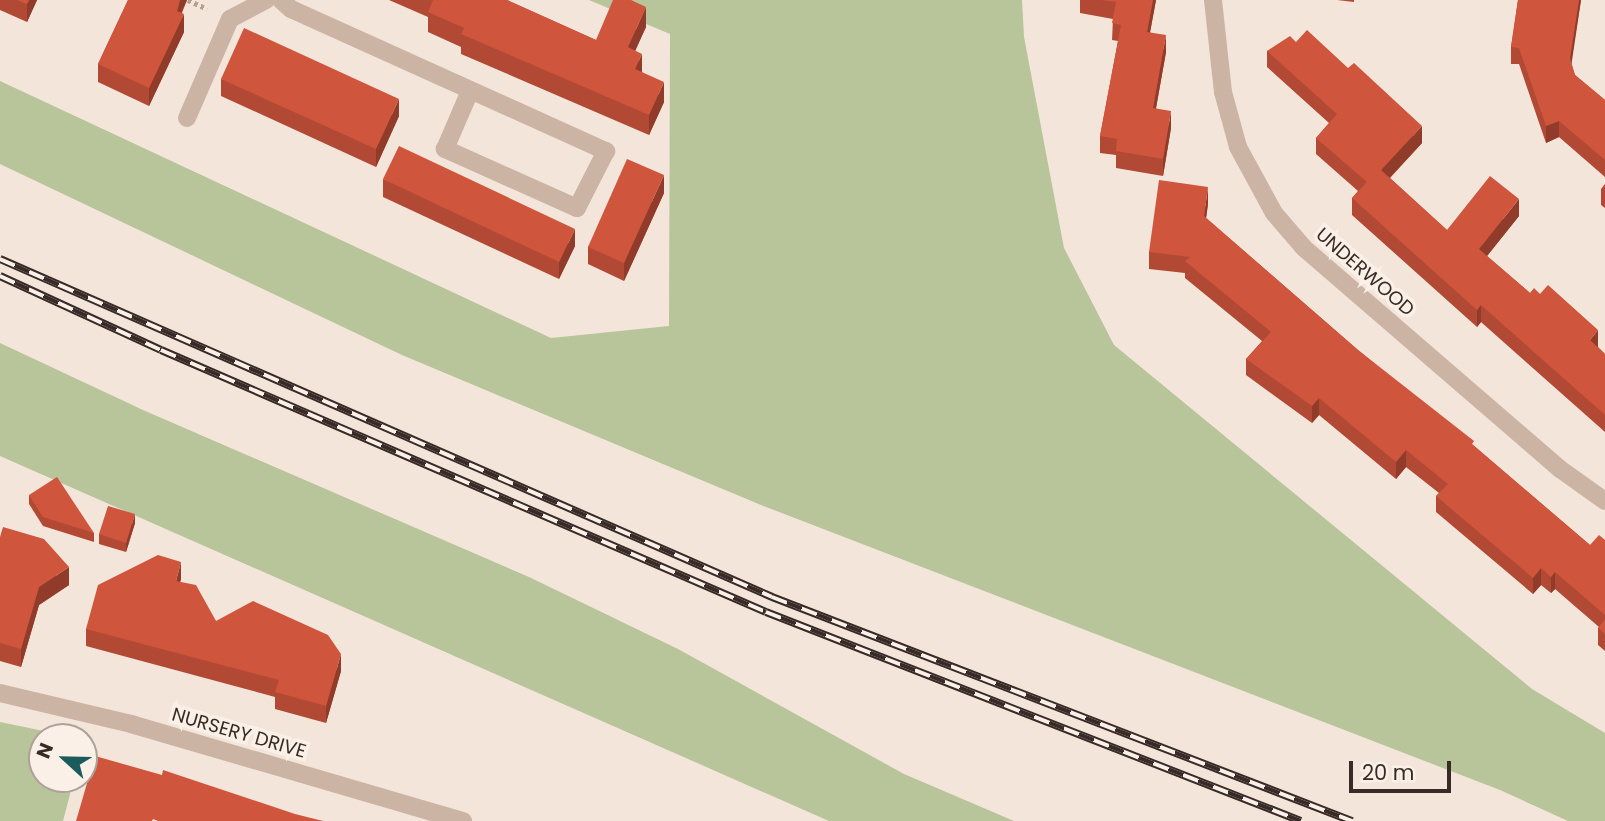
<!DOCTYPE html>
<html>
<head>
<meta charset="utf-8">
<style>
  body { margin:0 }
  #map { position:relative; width:1605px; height:821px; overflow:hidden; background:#f3e5da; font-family:Poppins,sans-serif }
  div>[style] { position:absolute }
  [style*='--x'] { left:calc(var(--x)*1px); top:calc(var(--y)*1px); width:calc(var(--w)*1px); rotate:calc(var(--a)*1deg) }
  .green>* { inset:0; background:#b8c499 }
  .path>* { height:4.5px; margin-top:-2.25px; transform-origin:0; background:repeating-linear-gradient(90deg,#b89e8f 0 3.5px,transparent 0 7px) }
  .service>* { height:18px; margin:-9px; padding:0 9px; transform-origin:9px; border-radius:9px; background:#ccb4a5 }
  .minor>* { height:18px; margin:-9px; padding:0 9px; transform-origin:9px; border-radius:9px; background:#ccb4a5 }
  .rail>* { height:8px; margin-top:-4px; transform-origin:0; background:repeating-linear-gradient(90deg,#fbf0e7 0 16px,#382b27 0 32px); box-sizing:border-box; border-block:2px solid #382b27 }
  .wall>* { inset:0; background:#b24934 }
  .shaded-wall>* { inset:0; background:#913c2a }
  .building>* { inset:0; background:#cf553c }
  span { translate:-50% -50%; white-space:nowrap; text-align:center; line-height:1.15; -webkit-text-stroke:7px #fbf0e7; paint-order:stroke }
  .street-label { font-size:19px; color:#382b27 }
  .north { position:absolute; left:28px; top:723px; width:70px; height:70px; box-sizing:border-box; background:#fbf0e7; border:2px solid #ada19a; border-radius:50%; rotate:292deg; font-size:19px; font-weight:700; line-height:28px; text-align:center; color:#382b27 }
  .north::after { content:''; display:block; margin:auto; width:24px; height:32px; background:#195c5b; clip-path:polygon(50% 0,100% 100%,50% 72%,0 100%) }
  .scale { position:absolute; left:1349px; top:761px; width:102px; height:32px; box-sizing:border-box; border:4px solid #382b27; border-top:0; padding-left:9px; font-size:21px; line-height:24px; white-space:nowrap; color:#382b27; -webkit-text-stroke:5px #fbf0e7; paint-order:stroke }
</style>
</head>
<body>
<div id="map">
  <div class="green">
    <i style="clip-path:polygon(589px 0,1022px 0,1024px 37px,1064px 248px,1114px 345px,1532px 689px,1605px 733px,1605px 821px,1568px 821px,1500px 790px,761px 505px,402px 355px,0 164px,0 81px,551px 338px,669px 326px,670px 34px)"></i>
    <i style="clip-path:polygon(0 343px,143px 410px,529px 577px,678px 649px,904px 774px,1014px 821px,829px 821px,0 456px)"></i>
    <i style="clip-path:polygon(0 722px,73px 737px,42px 737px,42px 779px,74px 779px,63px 821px,0 821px)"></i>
  </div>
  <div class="path">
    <i style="--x:188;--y:0;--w:21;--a:25"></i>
  </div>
  <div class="service">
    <i style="--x:187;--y:118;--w:108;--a:-66.5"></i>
    <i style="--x:230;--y:19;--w:41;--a:-27.8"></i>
  </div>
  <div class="minor">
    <i style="--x:281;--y:0;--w:13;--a:42"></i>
    <i style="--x:291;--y:9;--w:346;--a:24.3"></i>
    <i style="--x:606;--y:151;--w:64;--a:117"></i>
    <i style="--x:577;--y:208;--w:145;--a:-155.9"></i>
    <i style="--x:445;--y:149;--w:63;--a:-66.7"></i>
    <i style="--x:1213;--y:0;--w:93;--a:83.8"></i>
    <i style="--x:1223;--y:92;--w:57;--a:74.7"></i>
    <i style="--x:1238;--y:147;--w:75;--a:61.4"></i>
    <i style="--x:1274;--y:213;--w:46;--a:49.4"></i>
    <i style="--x:1304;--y:248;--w:338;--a:40.8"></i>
    <i style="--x:1560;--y:469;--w:55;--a:35.4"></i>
    <i style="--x:0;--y:693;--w:135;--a:13.3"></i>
    <i style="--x:131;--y:724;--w:346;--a:16.3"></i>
  </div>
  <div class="rail">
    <i style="--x:0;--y:259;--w:843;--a:23.64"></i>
    <i style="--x:772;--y:597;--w:622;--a:21.12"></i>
    <i style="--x:0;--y:276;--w:177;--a:24.7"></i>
    <i style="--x:161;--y:350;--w:659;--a:23.42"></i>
    <i style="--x:766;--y:612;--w:574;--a:21.34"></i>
  </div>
  <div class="wall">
    <i style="clip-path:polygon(0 0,37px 0,27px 22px,0 10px)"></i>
    <i style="clip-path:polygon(128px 0,187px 0,182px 13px,184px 32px,149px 106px,98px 82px,98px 64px)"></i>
    <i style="clip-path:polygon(389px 0,507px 0,596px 40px,646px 27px,635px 50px,642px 72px,664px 102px,649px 135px,461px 54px,461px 47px,428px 32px,428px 17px)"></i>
    <i style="clip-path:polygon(1080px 0,1156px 0,1150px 32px,1166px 52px,1156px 108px,1171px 128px,1163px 176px,1116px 168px,1116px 155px,1100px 153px,1100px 136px,1118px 41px,1112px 40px,1113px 19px,1080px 13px)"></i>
    <i style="clip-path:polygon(1337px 0,1354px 0,1354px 2px)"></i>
    <i style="clip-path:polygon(1518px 0,1581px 0,1571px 63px,1575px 75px,1605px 100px,1605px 177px,1559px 137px,1546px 143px,1519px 64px,1511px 64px,1511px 47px)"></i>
    <i style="clip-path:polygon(1296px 42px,1422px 143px,1390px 178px,1447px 230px,1519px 216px,1487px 256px,1530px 293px,1598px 347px,1605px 354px,1605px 432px,1481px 322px,1477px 327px,1352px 215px,1352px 198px,1358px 191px,1316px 154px,1316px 138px,1329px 123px,1267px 67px,1267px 51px)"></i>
    <i style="clip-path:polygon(221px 79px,399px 116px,376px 167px,221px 96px)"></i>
    <i style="clip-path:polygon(383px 179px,575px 246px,559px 279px,383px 197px)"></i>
    <i style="clip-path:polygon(1605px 184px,1605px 208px,1601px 205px,1601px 189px)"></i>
    <i style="clip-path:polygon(664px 193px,624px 281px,588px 264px,588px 247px)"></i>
    <i style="clip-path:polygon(1208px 204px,1206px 218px,1358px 350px,1474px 446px,1590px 545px,1605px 540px,1605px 651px,1598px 645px,1598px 628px,1599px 627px,1555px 589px,1551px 593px,1541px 585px,1533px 594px,1436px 512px,1436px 496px,1439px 493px,1406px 467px,1396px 479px,1319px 415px,1312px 423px,1246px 375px,1246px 359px,1262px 341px,1185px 278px,1185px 273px,1149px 269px,1149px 252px)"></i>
    <i style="clip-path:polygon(29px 495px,94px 533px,94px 542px,43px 526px,29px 504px)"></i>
    <i style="clip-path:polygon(135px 523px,126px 552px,99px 544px,99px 534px)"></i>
    <i style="clip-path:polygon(0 537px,69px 585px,39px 605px,21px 667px,0 661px)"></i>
    <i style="clip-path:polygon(181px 579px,180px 582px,216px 621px,341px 671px,326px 723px,275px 709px,275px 697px,86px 646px,86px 629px)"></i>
  </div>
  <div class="shaded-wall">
    <i style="clip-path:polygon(29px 0,37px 0,27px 22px,27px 4px)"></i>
    <i style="clip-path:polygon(180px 0,187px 0,182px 10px,177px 28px,177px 11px)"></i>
    <i style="clip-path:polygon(1153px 0,1156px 0,1147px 49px,1147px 32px)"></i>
    <i style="clip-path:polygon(1579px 0,1581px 0,1570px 74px,1570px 58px)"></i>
    <i style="clip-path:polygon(646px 7px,646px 27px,628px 67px,628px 47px)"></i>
    <i style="clip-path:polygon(184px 14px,184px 32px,149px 106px,149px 88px)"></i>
    <i style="clip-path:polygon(1166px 35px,1166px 52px,1153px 125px,1153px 108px)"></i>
    <i style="clip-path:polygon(642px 54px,642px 74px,635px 69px)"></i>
    <i style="clip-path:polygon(664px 82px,664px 102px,649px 135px,649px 115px)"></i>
    <i style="clip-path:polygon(399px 99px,399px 116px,376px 167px,376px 149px)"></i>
    <i style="clip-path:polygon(1171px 111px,1171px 128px,1163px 176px,1163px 159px)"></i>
    <i style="clip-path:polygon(1559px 121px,1559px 137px,1546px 143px,1546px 126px)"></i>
    <i style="clip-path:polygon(1422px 126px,1422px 143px,1381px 187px,1381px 170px)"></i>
    <i style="clip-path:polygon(664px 175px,664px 193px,624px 281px,624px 263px)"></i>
    <i style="clip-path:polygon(1208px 187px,1208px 204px,1204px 233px,1204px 216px)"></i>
    <i style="clip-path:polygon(1519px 199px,1519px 216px,1479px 266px,1479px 249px)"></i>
    <i style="clip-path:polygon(575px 229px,575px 246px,559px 279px,559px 262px)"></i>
    <i style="clip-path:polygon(1481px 305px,1481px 322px,1477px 327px,1477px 310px)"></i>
    <i style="clip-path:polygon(1598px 330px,1598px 347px,1590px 357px,1590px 340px)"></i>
    <i style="clip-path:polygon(1319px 398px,1319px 415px,1312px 423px,1312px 406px)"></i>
    <i style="clip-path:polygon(1406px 450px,1406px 467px,1396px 479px,1396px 462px)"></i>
    <i style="clip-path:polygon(135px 514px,135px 523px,126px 552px,126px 543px)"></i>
    <i style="clip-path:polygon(181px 562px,181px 579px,176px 598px,176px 581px)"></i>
    <i style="clip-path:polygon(69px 567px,69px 585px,39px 605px,21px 667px,21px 649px,39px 587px)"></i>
    <i style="clip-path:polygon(1541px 568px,1541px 585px,1533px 594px,1533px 578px)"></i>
    <i style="clip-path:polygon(1555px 572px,1555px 589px,1551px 593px,1551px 577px)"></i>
    <i style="clip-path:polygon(341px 654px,341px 671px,326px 723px,326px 706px)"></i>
  </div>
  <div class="building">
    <i style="clip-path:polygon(17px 0,29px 0,27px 4px)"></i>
    <i style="clip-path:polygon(128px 0,180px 0,177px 11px,184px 14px,149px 88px,98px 64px)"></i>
    <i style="clip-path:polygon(433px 0,507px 0,596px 40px,613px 0,631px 0,646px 7px,628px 47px,642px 54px,635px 69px,664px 82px,649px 115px,461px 34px,464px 28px,428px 12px)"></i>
    <i style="clip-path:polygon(1101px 0,1153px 0,1147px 32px,1166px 35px,1153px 108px,1171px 111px,1163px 159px,1116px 151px,1117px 139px,1100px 136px,1121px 25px,1112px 23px,1116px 2px)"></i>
    <i style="clip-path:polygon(1518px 0,1579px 0,1570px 58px,1575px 75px,1605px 100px,1605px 160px,1559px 121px,1546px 126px,1519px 48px,1511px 47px)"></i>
    <i style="clip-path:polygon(244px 28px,399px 99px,376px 149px,221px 79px)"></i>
    <i style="clip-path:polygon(1307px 30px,1348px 68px,1354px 63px,1422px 126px,1381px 170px,1447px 230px,1490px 176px,1519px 199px,1479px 249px,1530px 293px,1534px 288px,1540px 294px,1548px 285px,1598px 330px,1590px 340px,1605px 354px,1605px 415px,1481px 305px,1477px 310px,1352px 198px,1367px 182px,1316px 138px,1337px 114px,1267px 51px,1290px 36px,1296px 42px)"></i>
    <i style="clip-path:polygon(399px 146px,575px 229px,559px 262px,383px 179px)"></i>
    <i style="clip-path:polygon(627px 159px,664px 175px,624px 263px,588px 247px)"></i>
    <i style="clip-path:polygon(1159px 180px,1208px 187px,1204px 216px,1358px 350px,1474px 441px,1472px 444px,1590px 545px,1599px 535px,1605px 540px,1605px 615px,1555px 572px,1551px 577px,1541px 568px,1533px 578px,1436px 496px,1448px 484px,1406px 450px,1396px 462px,1319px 398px,1312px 406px,1246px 359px,1271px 332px,1185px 261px,1190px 257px,1149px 252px)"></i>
    <i style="clip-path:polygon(57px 477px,94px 533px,43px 517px,29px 495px)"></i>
    <i style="clip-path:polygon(108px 506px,135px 514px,126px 543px,99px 534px)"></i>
    <i style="clip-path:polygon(3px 527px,44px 539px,69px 567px,39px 587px,21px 649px,0 643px,0 537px)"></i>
    <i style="clip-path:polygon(158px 555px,181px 562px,176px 581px,196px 585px,216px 621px,253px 601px,328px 635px,341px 654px,326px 706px,275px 692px,279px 680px,86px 629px,98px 585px)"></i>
    <i style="clip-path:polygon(1605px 619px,1605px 634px,1598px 628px)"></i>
    <i style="clip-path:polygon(95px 756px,162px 775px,163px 770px,295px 814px,323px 821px,158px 821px,153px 819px,152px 821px,76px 821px)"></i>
  </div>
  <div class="street-label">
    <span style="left:1365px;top:272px;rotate:41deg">UNDERWOOD</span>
    <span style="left:239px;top:733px;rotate:16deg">NURSERY DRIVE</span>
  </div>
  <div class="north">N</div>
  <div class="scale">20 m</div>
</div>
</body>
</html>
